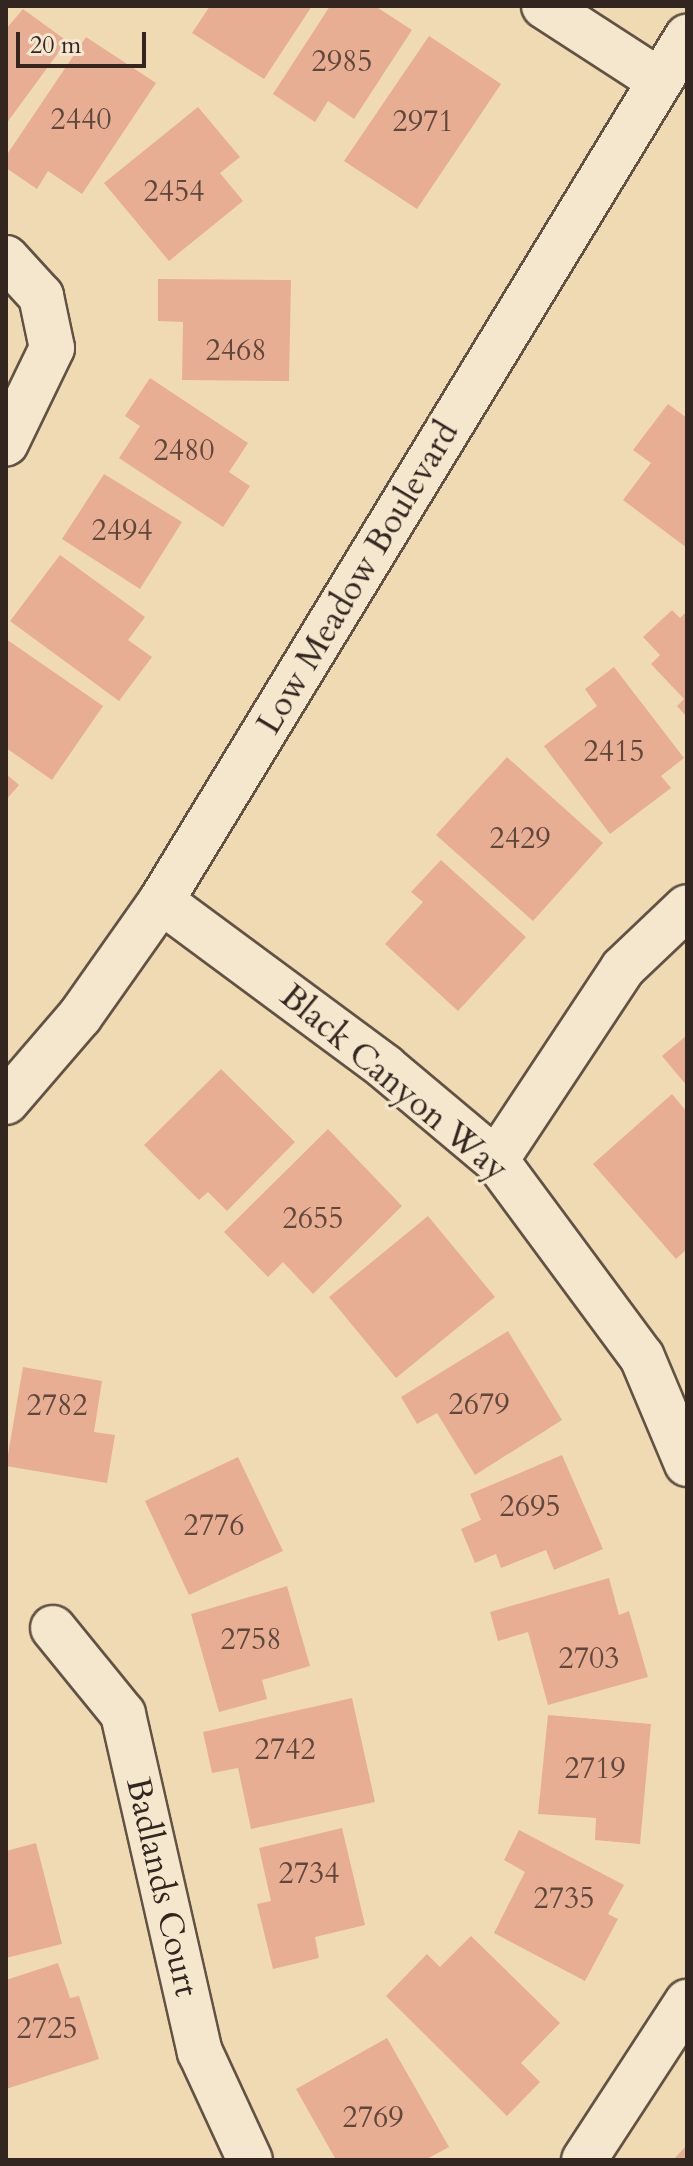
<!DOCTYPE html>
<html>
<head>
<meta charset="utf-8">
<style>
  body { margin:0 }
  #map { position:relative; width:693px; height:2166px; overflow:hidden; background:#efdab4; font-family:Cardo,serif }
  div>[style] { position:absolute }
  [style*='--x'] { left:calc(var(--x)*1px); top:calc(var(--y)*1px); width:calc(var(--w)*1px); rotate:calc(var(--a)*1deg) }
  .building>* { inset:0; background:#e8ae94 }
  .roads { filter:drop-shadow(2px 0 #625244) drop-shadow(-2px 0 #625244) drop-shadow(0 2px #625244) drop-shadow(0 -2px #625244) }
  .minor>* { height:44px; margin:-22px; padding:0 22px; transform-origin:22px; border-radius:22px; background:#f5e7ce }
  .tertiary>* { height:44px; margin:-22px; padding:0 22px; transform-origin:22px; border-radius:22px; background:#f5e7ce }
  span { translate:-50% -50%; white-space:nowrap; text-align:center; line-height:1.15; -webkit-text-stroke:7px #f5e7ce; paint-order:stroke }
  .number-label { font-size:30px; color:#60473c }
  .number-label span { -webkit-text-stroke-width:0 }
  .street-label { font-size:34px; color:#33251f }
  .frame { position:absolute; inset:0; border:8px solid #33251f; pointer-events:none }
  .scale { position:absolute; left:16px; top:32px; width:130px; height:36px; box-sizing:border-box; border:4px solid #33251f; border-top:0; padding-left:10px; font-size:24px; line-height:28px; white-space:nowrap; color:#33251f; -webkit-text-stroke:6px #f5e7ce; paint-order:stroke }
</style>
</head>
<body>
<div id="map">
  <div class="building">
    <i style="clip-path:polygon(210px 6px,312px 6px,264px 79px,192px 33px)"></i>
    <i style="clip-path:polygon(330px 6px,375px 6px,412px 30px,354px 119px,328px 101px,315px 122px,273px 94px)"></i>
    <i style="clip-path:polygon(23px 9px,67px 41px,6px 124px,6px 29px)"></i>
    <i style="clip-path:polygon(429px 36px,501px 84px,417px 209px,344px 161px)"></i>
    <i style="clip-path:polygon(86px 37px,156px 83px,82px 194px,48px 171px,37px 189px,6px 168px,6px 156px)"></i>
    <i style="clip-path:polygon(198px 107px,240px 157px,220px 173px,243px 201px,169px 261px,104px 183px)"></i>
    <i style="clip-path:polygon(158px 279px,291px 280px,289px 381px,182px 380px,183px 322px,158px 321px)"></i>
    <i style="clip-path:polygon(150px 378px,248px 443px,229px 472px,250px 486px,223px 527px,119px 458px,140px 426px,125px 416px)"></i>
    <i style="clip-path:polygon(668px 404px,687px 418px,687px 548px,623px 500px,651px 463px,633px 450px)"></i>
    <i style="clip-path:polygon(104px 474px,182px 522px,140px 589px,62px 539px)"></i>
    <i style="clip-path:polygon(60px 555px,145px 617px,128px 640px,152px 657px,119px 701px,10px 621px)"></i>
    <i style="clip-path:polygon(672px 610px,680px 618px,687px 611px,687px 717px,677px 706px,684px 699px,651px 664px,660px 655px,643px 637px)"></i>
    <i style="clip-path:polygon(6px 639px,103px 706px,52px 780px,6px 748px)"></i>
    <i style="clip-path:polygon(614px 667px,684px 758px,661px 776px,671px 788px,610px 834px,544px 746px,597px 706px,585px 689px)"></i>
    <i style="clip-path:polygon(507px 757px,603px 843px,533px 921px,436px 835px)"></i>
    <i style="clip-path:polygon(6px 774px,19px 785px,6px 800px)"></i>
    <i style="clip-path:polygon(441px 860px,526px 937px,458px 1011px,385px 944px,423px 902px,411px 892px)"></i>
    <i style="clip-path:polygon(687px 1035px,687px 1086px,662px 1056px)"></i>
    <i style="clip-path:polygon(221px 1069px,295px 1142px,227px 1211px,208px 1192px,199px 1200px,144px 1145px)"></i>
    <i style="clip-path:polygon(672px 1094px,687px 1112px,687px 1249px,676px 1259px,593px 1164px)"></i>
    <i style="clip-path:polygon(328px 1129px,402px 1206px,313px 1294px,283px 1262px,268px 1277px,224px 1232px)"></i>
    <i style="clip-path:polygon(428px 1216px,495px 1297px,396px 1378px,329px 1297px)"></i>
    <i style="clip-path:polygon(508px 1331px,562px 1420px,475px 1475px,437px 1413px,417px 1424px,401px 1397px)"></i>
    <i style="clip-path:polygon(23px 1367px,102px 1381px,94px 1432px,115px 1435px,107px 1483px,6px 1466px)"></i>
    <i style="clip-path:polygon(562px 1455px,603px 1549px,554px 1570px,546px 1550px,501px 1568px,496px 1554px,475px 1563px,461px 1529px,481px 1520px,470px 1494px)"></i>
    <i style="clip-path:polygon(238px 1457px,283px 1551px,189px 1595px,145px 1501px)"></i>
    <i style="clip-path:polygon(609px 1578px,619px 1615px,629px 1611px,648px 1677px,548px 1705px,528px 1632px,498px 1641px,490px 1612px)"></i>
    <i style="clip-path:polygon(287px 1586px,310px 1666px,262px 1680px,267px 1699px,219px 1712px,191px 1614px)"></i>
    <i style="clip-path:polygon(352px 1698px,375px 1802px,251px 1829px,238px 1768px,212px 1773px,203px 1732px)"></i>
    <i style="clip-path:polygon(548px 1715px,651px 1724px,640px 1844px,595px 1840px,596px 1818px,538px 1814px)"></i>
    <i style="clip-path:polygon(342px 1828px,365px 1925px,315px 1937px,319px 1958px,273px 1969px,257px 1904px,271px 1901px,259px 1848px)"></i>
    <i style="clip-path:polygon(519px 1830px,624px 1885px,608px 1914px,618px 1919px,585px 1981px,494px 1933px,525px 1872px,504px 1860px)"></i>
    <i style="clip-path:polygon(36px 1843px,62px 1944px,6px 1958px,6px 1851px)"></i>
    <i style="clip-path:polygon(471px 1936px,560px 2023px,521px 2063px,540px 2082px,507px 2116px,386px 1996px,427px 1954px,440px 1967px)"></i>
    <i style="clip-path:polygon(58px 1963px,70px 1998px,79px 1996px,99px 2059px,6px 2089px,6px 1980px)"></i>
    <i style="clip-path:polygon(387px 2038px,449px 2147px,425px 2160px,336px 2160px,296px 2089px)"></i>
    <i style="clip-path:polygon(687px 2145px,687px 2160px,673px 2160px)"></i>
  </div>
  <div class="roads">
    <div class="minor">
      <i style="--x:544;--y:6;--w:138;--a:32.9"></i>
      <i style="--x:6;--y:258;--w:52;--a:47.4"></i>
      <i style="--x:41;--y:296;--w:53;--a:78.1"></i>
      <i style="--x:52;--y:348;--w:106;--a:115.8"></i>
      <i style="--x:161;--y:901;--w:279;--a:36.5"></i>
      <i style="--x:385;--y:1067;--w:145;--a:40"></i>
      <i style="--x:496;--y:1160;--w:245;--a:53.5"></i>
      <i style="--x:642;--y:1357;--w:116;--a:67.2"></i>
      <i style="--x:496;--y:1160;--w:230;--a:-56.5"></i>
      <i style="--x:623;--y:968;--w:88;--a:-43.6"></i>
      <i style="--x:53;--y:1628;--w:111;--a:50.9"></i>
      <i style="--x:123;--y:1714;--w:347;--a:77.2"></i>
      <i style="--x:200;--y:2052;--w:119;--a:65.2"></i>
      <i style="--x:584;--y:2160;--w:189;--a:-56.9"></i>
    </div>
    <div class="tertiary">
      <i style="--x:6;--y:1102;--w:113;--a:-49.3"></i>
      <i style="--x:80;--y:1016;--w:141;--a:-54.8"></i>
      <i style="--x:161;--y:901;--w:1012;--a:-58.67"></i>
    </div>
  </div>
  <div class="number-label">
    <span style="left:342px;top:62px">2985</span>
    <span style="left:81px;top:120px">2440</span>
    <span style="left:423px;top:122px">2971</span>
    <span style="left:174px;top:192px">2454</span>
    <span style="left:236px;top:351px">2468</span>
    <span style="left:184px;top:451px">2480</span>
    <span style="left:122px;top:531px">2494</span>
    <span style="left:614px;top:752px">2415</span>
    <span style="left:520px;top:839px">2429</span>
    <span style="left:313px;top:1219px">2655</span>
    <span style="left:479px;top:1405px">2679</span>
    <span style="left:57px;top:1406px">2782</span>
    <span style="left:530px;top:1507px">2695</span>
    <span style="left:214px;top:1526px">2776</span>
    <span style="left:251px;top:1640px">2758</span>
    <span style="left:589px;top:1659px">2703</span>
    <span style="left:285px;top:1750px">2742</span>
    <span style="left:595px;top:1769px">2719</span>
    <span style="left:309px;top:1874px">2734</span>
    <span style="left:564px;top:1899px">2735</span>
    <span style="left:47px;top:2029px">2725</span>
    <span style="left:373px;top:2118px">2769</span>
  </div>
  <div class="street-label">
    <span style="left:358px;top:578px;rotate:-59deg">Low Meadow Boulevard</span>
    <span style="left:394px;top:1083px;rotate:40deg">Black Canyon Way</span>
    <span style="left:162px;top:1887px;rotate:77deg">Badlands Court</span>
  </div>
  <div class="frame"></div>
  <div class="scale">20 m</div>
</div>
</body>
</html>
